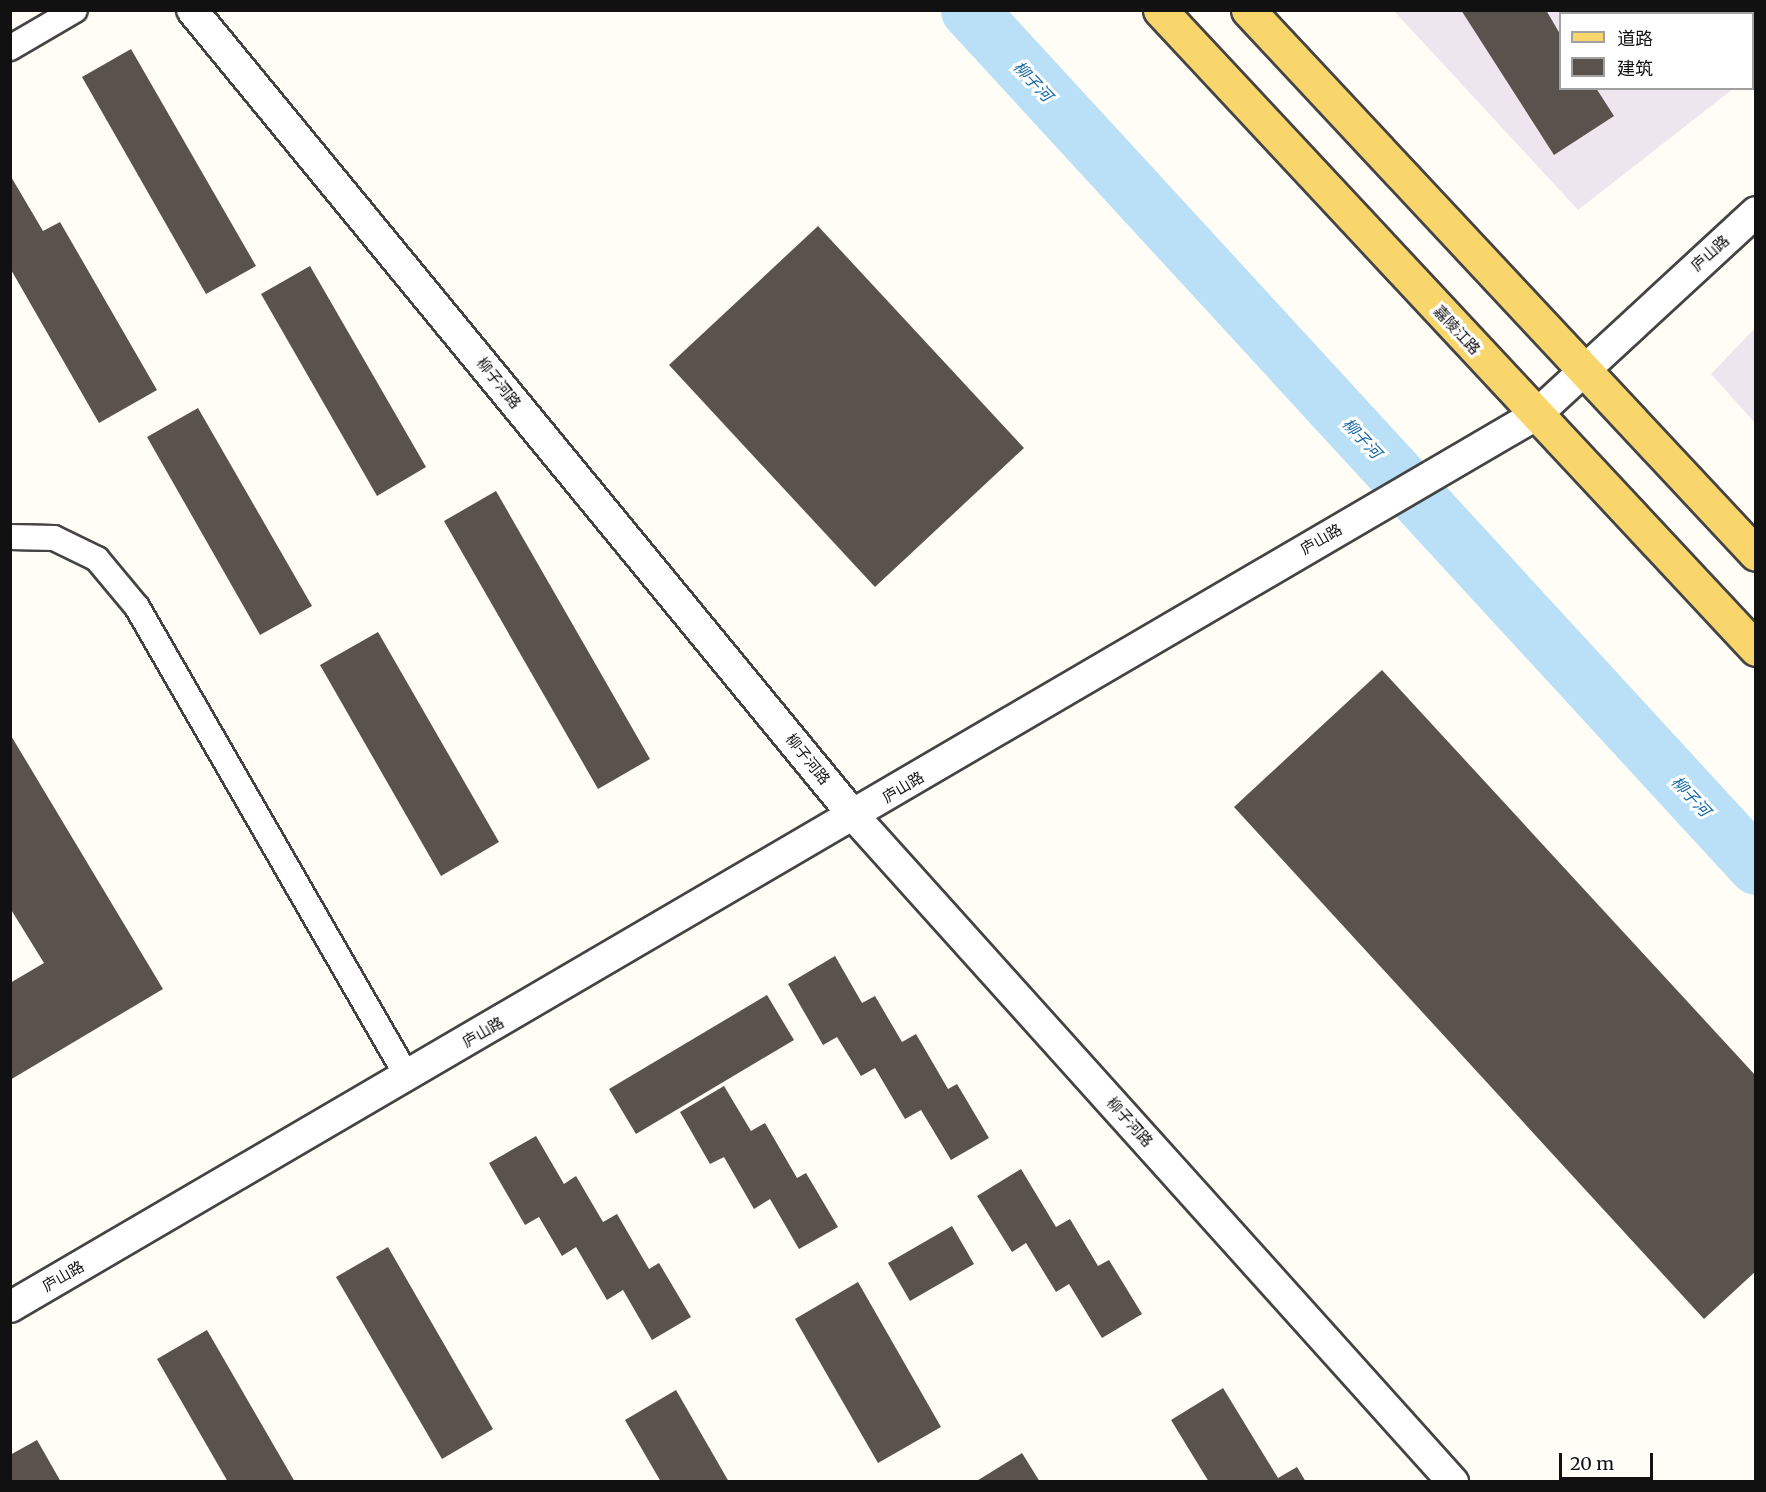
<!DOCTYPE html>
<html>
<head>
<meta charset="utf-8">
<style>
  body { margin:0 }
  #map { position:relative; width:1766px; height:1492px; overflow:hidden; background:#fffdf5; font-family:Merriweather,"Noto Sans SC",serif }
  div>[style] { position:absolute }
  [style*='--x'] { left:calc(var(--x)*1px); top:calc(var(--y)*1px); width:calc(var(--w)*1px); rotate:calc(var(--a)*1deg) }
  .industrial>* { inset:0; background:#eee6ef }
  .river>* { height:57px; margin:-28.5px; padding:0 28.5px; transform-origin:28.5px; border-radius:28.5px; background:#b9e0f7 }
  .building>* { inset:0; background:#5a524d }
  .roads { filter:drop-shadow(2px 0 #444) drop-shadow(-2px 0 #444) drop-shadow(0 2px #444) drop-shadow(0 -2px #444) }
  .minor>* { height:24px; margin:-12px; padding:0 12px; transform-origin:12px; border-radius:12px; background:#fff }
  .tertiary>* { height:30px; margin:-15px; padding:0 15px; transform-origin:15px; border-radius:15px; background:#fff }
  .primary>* { height:33px; margin:-16.5px; padding:0 16.5px; transform-origin:16.5px; border-radius:16.5px; background:#f9d66b }
  span { translate:-50% -50%; white-space:nowrap; text-align:center; line-height:1.15; -webkit-text-stroke:6px #fff; paint-order:stroke }
  .street-label { font-size:15px; color:#111 }
  .water-label { font-size:16px; color:#1768a6; font-style:italic }
  .frame { position:absolute; inset:0; border:12px solid #111; pointer-events:none }
  .legend { position:absolute; left:1559px; top:12px; width:195px; height:78px; box-sizing:border-box; background:#fff; border:2px solid #a0a0a0; margin:0; padding:8px 10px; list-style:none; font-size:18px; color:#111 }
  .legend li { display:flex; align-items:center; gap:12px; height:30px }
  .legend b { width:30px; border:2px solid #a0a0a0 }
  .scale { position:absolute; left:1559px; top:1453px; width:94px; height:27px; box-sizing:border-box; border:3px solid #111; border-top:0; padding-left:8px; font-size:18px; line-height:21px; white-space:nowrap; color:#111; -webkit-text-stroke:4px #fff; paint-order:stroke }
</style>
</head>
<body>
<div id="map">
  <div class="industrial">
    <i style="clip-path:polygon(1394px 11px,1755px 11px,1755px 71px,1753px 73px,1752px 14px,1560px 14px,1560px 88px,1733px 89px,1578px 210px)"></i>
    <i style="clip-path:polygon(1755px 328px,1755px 423px,1711px 374px)"></i>
  </div>
  <div class="river">
    <i style="--x:969;--y:10;--w:1163;--a:47.4"></i>
  </div>
  <div class="building">
    <i style="clip-path:polygon(1461px 10px,1546px 10px,1560px 34px,1560px 88px,1596px 88px,1614px 116px,1554px 155px)"></i>
    <i style="clip-path:polygon(131px 49px,256px 266px,206px 294px,82px 77px)"></i>
    <i style="clip-path:polygon(10px 175px,43px 231px,60px 222px,157px 390px,99px 423px,10px 268px)"></i>
    <i style="clip-path:polygon(818px 226px,1024px 448px,875px 587px,669px 365px)"></i>
    <i style="clip-path:polygon(310px 266px,426px 467px,377px 496px,261px 294px)"></i>
    <i style="clip-path:polygon(198px 408px,312px 606px,260px 635px,147px 437px)"></i>
    <i style="clip-path:polygon(496px 491px,650px 759px,598px 789px,444px 521px)"></i>
    <i style="clip-path:polygon(378px 632px,499px 842px,441px 876px,320px 665px)"></i>
    <i style="clip-path:polygon(1382px 670px,1756px 1076px,1756px 1271px,1704px 1319px,1234px 807px)"></i>
    <i style="clip-path:polygon(10px 734px,163px 989px,10px 1080px,10px 983px,44px 963px,10px 908px)"></i>
    <i style="clip-path:polygon(835px 956px,862px 1003px,875px 996px,902px 1042px,916px 1034px,948px 1089px,957px 1084px,989px 1138px,951px 1160px,921px 1110px,905px 1119px,875px 1068px,861px 1076px,837px 1037px,823px 1045px,788px 984px)"></i>
    <i style="clip-path:polygon(767px 995px,794px 1040px,636px 1134px,609px 1089px)"></i>
    <i style="clip-path:polygon(724px 1086px,751px 1131px,765px 1123px,797px 1178px,806px 1173px,838px 1227px,799px 1249px,770px 1199px,754px 1209px,724px 1157px,710px 1164px,680px 1112px)"></i>
    <i style="clip-path:polygon(536px 1136px,564px 1184px,576px 1176px,603px 1222px,617px 1214px,649px 1269px,659px 1263px,691px 1317px,652px 1340px,623px 1290px,607px 1300px,576px 1247px,562px 1256px,539px 1217px,525px 1225px,489px 1163px)"></i>
    <i style="clip-path:polygon(1021px 1169px,1056px 1227px,1070px 1219px,1098px 1266px,1109px 1260px,1142px 1314px,1102px 1338px,1069px 1284px,1056px 1292px,1026px 1243px,1012px 1252px,977px 1196px)"></i>
    <i style="clip-path:polygon(952px 1226px,974px 1264px,910px 1301px,888px 1263px)"></i>
    <i style="clip-path:polygon(388px 1247px,493px 1429px,442px 1459px,336px 1277px)"></i>
    <i style="clip-path:polygon(858px 1282px,941px 1427px,878px 1463px,795px 1319px)"></i>
    <i style="clip-path:polygon(207px 1330px,295px 1482px,228px 1482px,157px 1359px)"></i>
    <i style="clip-path:polygon(1223px 1388px,1278px 1478px,1297px 1467px,1306px 1482px,1209px 1482px,1171px 1420px)"></i>
    <i style="clip-path:polygon(676px 1390px,729px 1482px,661px 1482px,625px 1420px)"></i>
    <i style="clip-path:polygon(37px 1440px,61px 1482px,10px 1482px,10px 1455px)"></i>
    <i style="clip-path:polygon(1022px 1453px,1040px 1482px,975px 1482px)"></i>
  </div>
  <div class="roads">
    <div class="minor">
      <i style="--x:10;--y:48;--w:75;--a:-30.3"></i>
      <i style="--x:10;--y:537;--w:44;--a:1.3"></i>
      <i style="--x:54;--y:538;--w:48;--a:26"></i>
      <i style="--x:97;--y:559;--w:62;--a:50.2"></i>
      <i style="--x:137;--y:607;--w:541;--a:60.07"></i>
    </div>
    <div class="tertiary">
      <i style="--x:192;--y:10;--w:1043;--a:50.6"></i>
      <i style="--x:854;--y:816;--w:896;--a:48.03"></i>
      <i style="--x:10;--y:1307;--w:1768;--a:-30.31"></i>
      <i style="--x:1536;--y:415;--w:299;--a:-42.7"></i>
    </div>
    <div class="primary">
      <i style="--x:1160;--y:10;--w:874;--a:46.99"></i>
      <i style="--x:1248;--y:10;--w:744;--a:46.96"></i>
    </div>
  </div>
  <div class="street-label">
    <span style="left:1710px;top:253px;rotate:-42deg">庐山路</span>
    <span style="left:1457px;top:330px;rotate:47deg">嘉陵江路</span>
    <span style="left:499px;top:383px;rotate:51deg">柳子河路</span>
    <span style="left:1321px;top:539px;rotate:-30deg">庐山路</span>
    <span style="left:808px;top:759px;rotate:51deg">柳子河路</span>
    <span style="left:903px;top:787px;rotate:-31deg">庐山路</span>
    <span style="left:483px;top:1032px;rotate:-30deg">庐山路</span>
    <span style="left:1130px;top:1122px;rotate:48deg">柳子河路</span>
    <span style="left:63px;top:1276px;rotate:-30deg">庐山路</span>
  </div>
  <div class="water-label">
    <span style="left:1033px;top:81px;rotate:47deg">柳子河</span>
    <span style="left:1362px;top:438px;rotate:47deg">柳子河</span>
    <span style="left:1691px;top:796px;rotate:47deg">柳子河</span>
  </div>
  <div class="frame"></div>
  <ul class="legend">
  <li><b style="height:8px;background:#f9d66b"></b>道路</li>
  <li><b style="height:16px;background:#5a524d"></b>建筑</li>
  </ul>
  <div class="scale">20 m</div>
</div>
</body>
</html>
